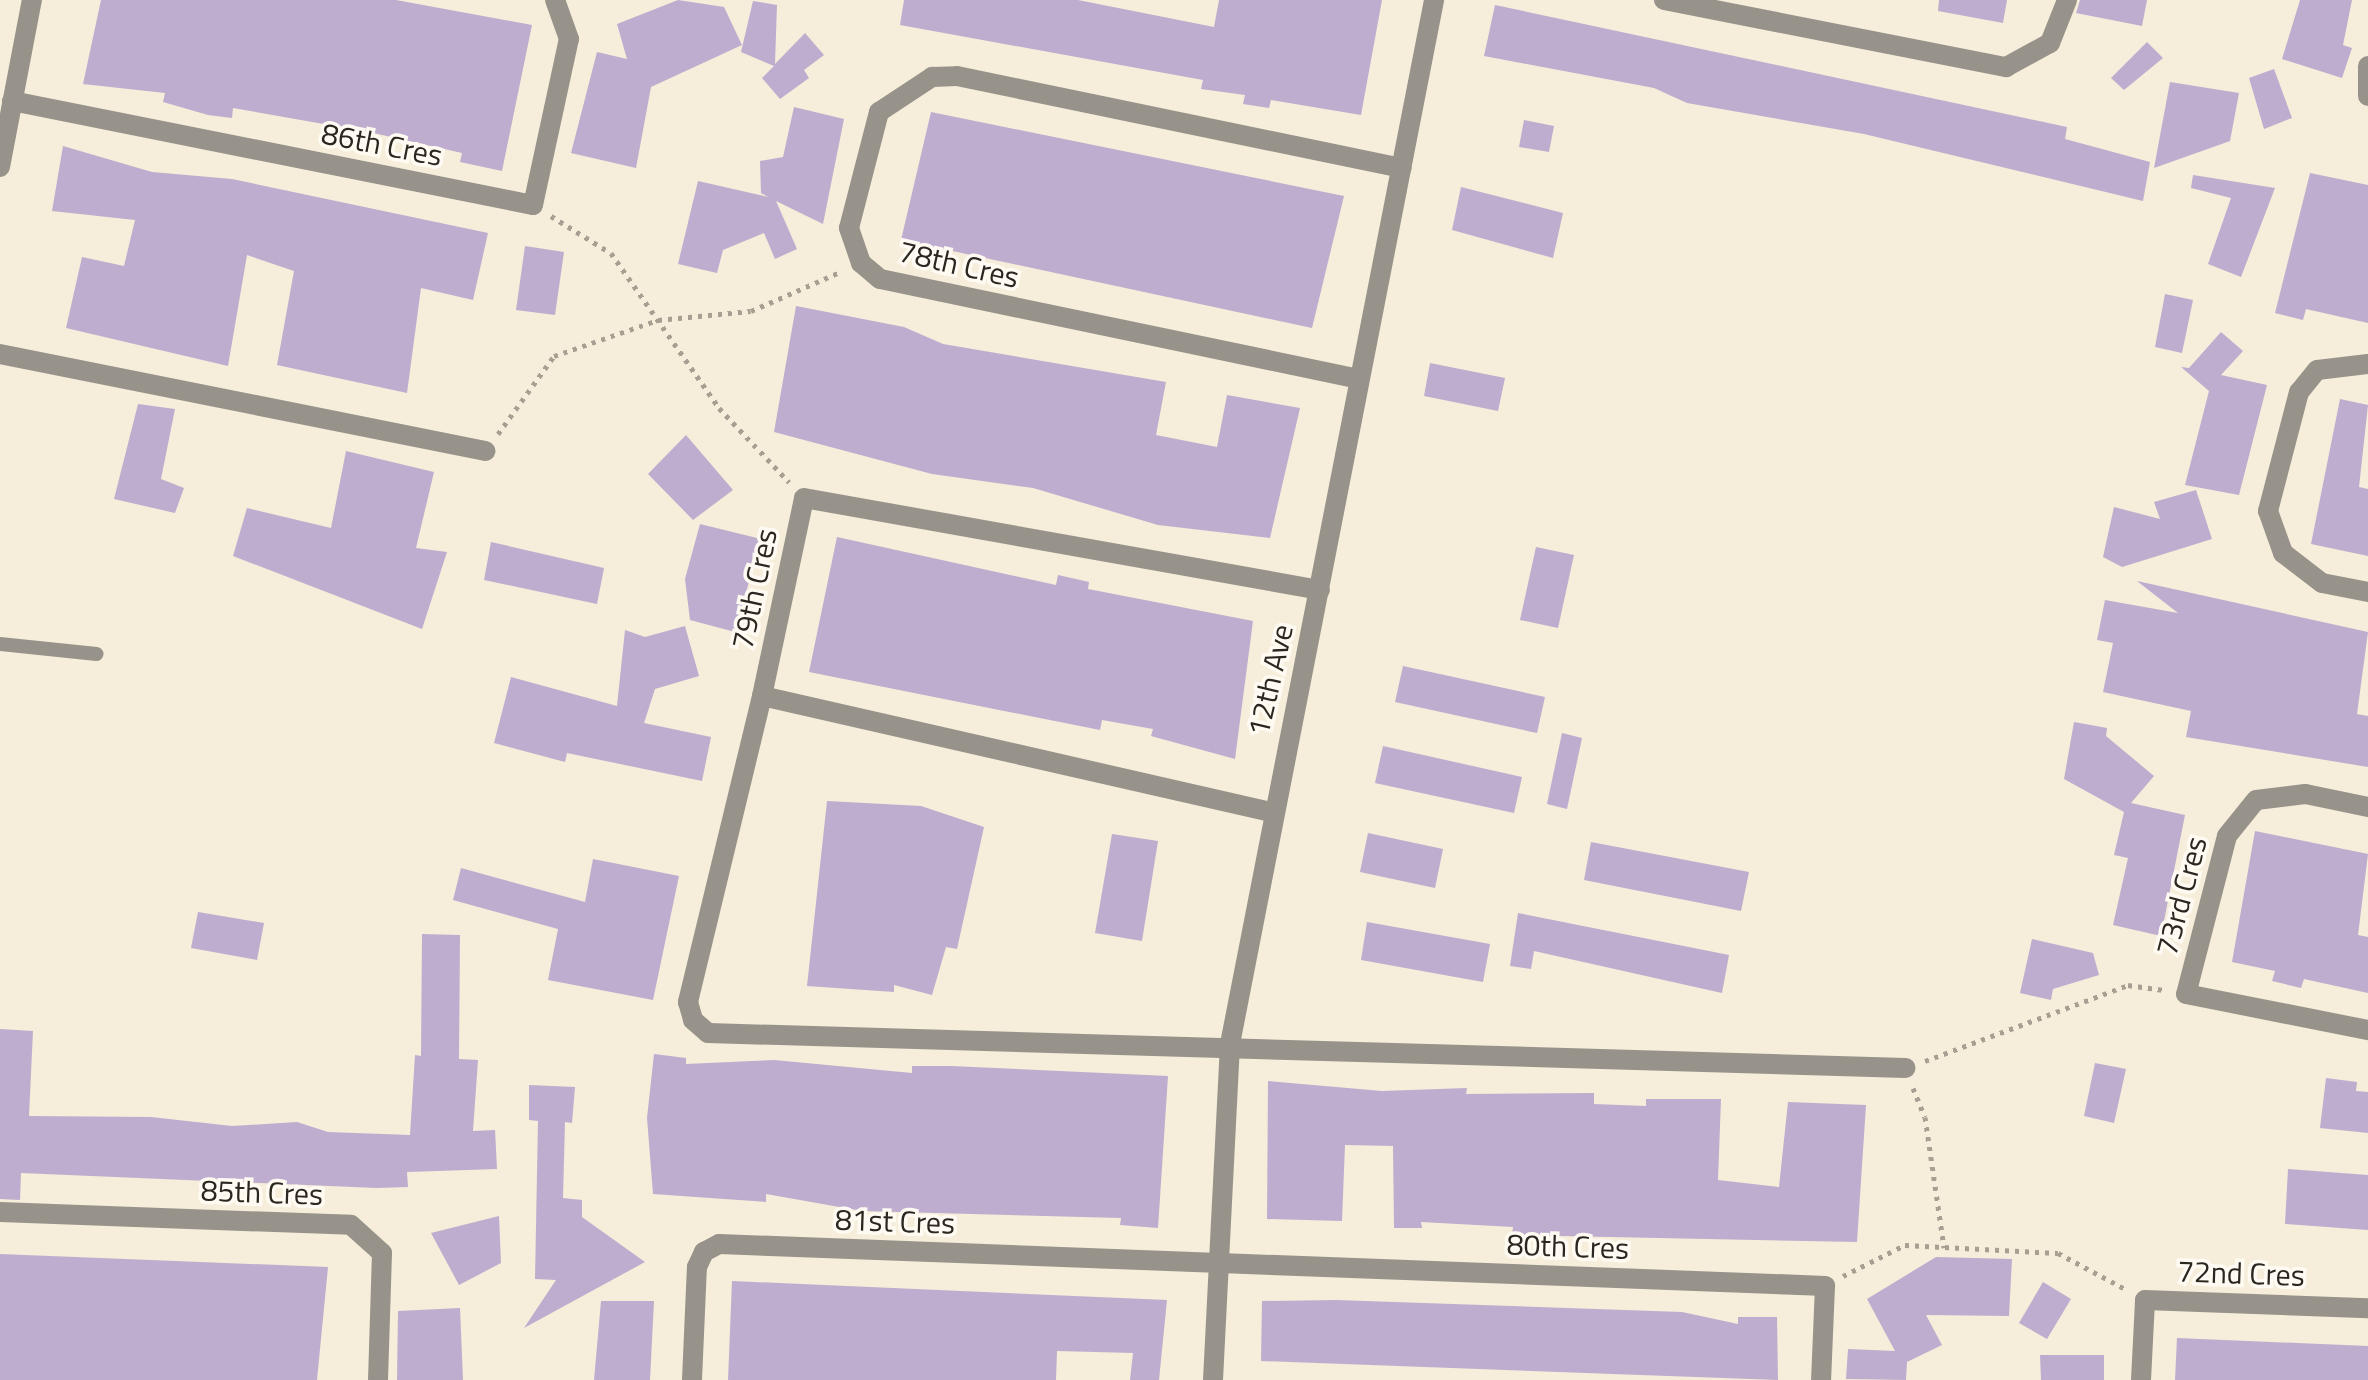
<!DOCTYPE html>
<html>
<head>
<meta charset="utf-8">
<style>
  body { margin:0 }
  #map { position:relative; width:2368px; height:1380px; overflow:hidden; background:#f6edda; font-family:"Titillium Web",sans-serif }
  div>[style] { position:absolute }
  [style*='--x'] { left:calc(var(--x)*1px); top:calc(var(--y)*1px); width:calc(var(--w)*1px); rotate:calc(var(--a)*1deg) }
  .building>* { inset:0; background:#bfadcf }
  .path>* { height:5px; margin-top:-2.5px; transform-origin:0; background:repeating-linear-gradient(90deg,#a7a092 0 4px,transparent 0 10px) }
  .lane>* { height:14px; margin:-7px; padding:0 7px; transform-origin:7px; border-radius:7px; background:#97938b }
  .street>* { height:20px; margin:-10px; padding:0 10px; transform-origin:10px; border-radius:10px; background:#97938b }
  span { translate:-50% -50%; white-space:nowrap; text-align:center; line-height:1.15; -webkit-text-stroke:7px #fffbf3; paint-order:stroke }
  .street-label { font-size:30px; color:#2b2720 }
</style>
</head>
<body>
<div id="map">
  <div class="building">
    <i style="clip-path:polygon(101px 0,396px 0,532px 25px,502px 171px,460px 162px,462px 153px,369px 132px,233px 108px,232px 118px,208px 115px,163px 102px,165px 93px,83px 84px)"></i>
    <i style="clip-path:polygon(678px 0,724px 7px,742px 45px,651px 87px,636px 168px,571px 153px,597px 52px,627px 59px,617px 24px)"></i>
    <i style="clip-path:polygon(904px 0,1078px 0,1214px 27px,1219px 0,1382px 0,1361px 115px,1271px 100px,1269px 108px,1243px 104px,1245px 95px,1201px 89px,1203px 80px,900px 25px)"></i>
    <i style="clip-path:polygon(1939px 0,2007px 0,2003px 23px,1938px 11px)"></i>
    <i style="clip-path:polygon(2080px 0,2147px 0,2142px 26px,2076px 13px)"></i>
    <i style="clip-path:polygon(2300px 0,2352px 0,2343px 45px,2352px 48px,2342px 78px,2282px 59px)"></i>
    <i style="clip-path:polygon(753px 1px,777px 5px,775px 64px,805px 33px,824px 55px,804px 70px,809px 78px,780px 99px,762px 78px,774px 66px,741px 52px)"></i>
    <i style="clip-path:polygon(1495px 5px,2067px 127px,2065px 139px,2150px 162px,2143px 201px,1864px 134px,1687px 103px,1654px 88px,1484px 56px)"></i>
    <i style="clip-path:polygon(2147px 42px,2163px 58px,2124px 90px,2111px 78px)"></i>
    <i style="clip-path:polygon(2274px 69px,2292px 118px,2264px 129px,2249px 78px)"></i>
    <i style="clip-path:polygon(2170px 82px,2239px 93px,2230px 141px,2154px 168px)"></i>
    <i style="clip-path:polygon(794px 107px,844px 119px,823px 224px,776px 201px,797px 249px,775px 259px,764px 233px,723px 250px,717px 273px,678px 264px,698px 181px,768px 197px,761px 193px,760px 161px,783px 157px)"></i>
    <i style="clip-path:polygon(931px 112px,1344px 196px,1312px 328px,901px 240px)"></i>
    <i style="clip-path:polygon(1524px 120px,1554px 126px,1549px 152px,1519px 147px)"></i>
    <i style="clip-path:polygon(63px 146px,152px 172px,232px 179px,488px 233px,473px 300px,421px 288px,407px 393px,277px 365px,294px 271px,247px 255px,228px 366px,66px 328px,82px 257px,124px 266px,135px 220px,52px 211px)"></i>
    <i style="clip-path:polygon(2310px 173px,2368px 185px,2368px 323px,2306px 309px,2303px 320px,2275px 313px)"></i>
    <i style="clip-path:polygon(2193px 175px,2275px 188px,2241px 277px,2208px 264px,2231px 198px,2191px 188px)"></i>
    <i style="clip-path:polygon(1461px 187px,1563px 213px,1553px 258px,1452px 230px)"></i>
    <i style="clip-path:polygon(525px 246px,564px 252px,555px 315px,516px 310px)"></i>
    <i style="clip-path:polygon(2165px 294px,2193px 300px,2182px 353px,2155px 347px)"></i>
    <i style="clip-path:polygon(796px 306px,904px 327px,943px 344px,1166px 382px,1156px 435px,1217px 447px,1227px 395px,1300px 408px,1270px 538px,1158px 525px,1033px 488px,932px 474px,774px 432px)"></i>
    <i style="clip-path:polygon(2221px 332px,2243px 351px,2221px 375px,2267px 385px,2239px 495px,2185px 485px,2209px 391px,2181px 367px,2189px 368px)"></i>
    <i style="clip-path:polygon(1430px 363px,1505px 378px,1498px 411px,1424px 396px)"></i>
    <i style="clip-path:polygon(2340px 399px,2368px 405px,2359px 487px,2368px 489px,2368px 556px,2311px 544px)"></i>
    <i style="clip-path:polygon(138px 404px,175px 409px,161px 479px,184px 488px,175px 513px,114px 499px)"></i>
    <i style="clip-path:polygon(686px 435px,733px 490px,693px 520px,648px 474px)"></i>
    <i style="clip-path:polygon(346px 451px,434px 472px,416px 548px,447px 552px,422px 629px,233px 556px,247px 508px,331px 528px)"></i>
    <i style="clip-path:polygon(2196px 490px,2212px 539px,2122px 567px,2103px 557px,2114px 507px,2160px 519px,2154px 502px)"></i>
    <i style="clip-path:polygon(700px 524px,761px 539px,735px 632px,690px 620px,685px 579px)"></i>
    <i style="clip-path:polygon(837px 537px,1056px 585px,1058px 575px,1089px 582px,1088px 589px,1253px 621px,1235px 759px,1151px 736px,1153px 729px,1102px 720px,1100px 730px,809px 672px)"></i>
    <i style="clip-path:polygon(491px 542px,604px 568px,597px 604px,484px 580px)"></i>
    <i style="clip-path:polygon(1536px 547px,1574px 555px,1558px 628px,1520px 620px)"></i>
    <i style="clip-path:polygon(2137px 581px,2368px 632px,2357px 714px,2368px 716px,2368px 767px,2186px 737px,2191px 711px,2103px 692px,2113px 643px,2097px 640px,2105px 600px,2178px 613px)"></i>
    <i style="clip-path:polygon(685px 626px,699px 676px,655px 689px,644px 723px,711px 737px,702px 781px,567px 753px,565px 762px,494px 743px,511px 677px,617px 706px,625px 630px,645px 637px)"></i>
    <i style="clip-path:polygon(1403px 666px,1545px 697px,1537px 733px,1395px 702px)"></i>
    <i style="clip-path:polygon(2074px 722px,2107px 728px,2106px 736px,2154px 776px,2131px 803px,2185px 815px,2161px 936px,2113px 925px,2128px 858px,2114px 855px,2124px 812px,2064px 779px)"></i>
    <i style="clip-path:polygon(1562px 733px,1582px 738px,1567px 809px,1547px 804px)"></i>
    <i style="clip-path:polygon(1383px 746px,1522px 777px,1514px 813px,1375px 783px)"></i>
    <i style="clip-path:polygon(827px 801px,921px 806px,984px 827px,957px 949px,946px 947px,932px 995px,894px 985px,894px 992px,807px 986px)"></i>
    <i style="clip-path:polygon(2255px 831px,2368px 854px,2358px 935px,2368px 937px,2368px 993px,2304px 979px,2301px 988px,2272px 981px,2275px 971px,2232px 962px)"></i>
    <i style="clip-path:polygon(1368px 833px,1443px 849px,1435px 888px,1360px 872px)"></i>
    <i style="clip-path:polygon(1112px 834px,1158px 841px,1142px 941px,1095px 933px)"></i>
    <i style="clip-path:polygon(1591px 842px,1749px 872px,1741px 911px,1584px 880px)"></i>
    <i style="clip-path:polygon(593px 859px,679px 876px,653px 1000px,548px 980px,558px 929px,453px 900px,461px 868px,585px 902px)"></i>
    <i style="clip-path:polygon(198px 912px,264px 923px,257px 960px,191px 948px)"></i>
    <i style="clip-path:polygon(1518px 913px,1729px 955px,1722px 993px,1534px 951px,1531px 969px,1510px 966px)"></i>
    <i style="clip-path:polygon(1367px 922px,1490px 944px,1483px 982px,1361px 960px)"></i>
    <i style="clip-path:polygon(422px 934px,460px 935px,459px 1059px,478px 1060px,473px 1131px,495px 1130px,497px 1169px,407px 1172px,408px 1187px,377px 1188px,21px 1173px,20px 1200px,0 1199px,0 1029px,33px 1031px,29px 1116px,151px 1117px,232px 1126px,297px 1122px,328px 1132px,410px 1135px,415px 1055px,421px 1056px)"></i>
    <i style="clip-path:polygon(2032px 939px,2093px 953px,2099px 975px,2053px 989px,2051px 1000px,2020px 993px)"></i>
    <i style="clip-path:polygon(654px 1054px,686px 1058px,686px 1064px,774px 1060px,912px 1073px,912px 1066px,951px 1066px,1168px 1076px,1158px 1228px,1120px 1225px,1121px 1218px,862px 1211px,766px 1194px,766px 1202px,653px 1194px,647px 1118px)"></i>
    <i style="clip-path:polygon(2095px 1063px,2126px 1069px,2114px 1123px,2084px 1116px)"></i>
    <i style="clip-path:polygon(2326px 1078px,2357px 1082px,2356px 1091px,2368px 1092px,2368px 1133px,2320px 1128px)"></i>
    <i style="clip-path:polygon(1268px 1081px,1382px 1091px,1467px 1088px,1466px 1094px,1594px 1093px,1594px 1104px,1646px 1106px,1646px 1099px,1721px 1099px,1718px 1180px,1779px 1187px,1788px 1102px,1866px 1105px,1857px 1242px,1512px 1235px,1513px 1227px,1421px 1222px,1422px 1228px,1394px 1228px,1393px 1146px,1345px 1145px,1342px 1221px,1267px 1219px)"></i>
    <i style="clip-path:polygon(529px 1085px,575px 1087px,572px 1123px,565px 1122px,563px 1198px,582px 1200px,582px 1217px,645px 1262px,524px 1328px,556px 1280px,535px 1279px,538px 1121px,529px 1120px)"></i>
    <i style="clip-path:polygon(2288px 1169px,2368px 1175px,2368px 1230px,2285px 1224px)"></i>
    <i style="clip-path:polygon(499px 1216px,501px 1263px,459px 1285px,431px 1233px)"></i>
    <i style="clip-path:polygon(0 1254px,328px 1267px,317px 1380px,0 1380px)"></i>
    <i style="clip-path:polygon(1936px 1257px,2012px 1259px,2009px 1316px,1926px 1315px,1942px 1345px,1907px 1362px,1906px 1380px,1846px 1379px,1848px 1349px,1895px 1351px,1867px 1299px)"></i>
    <i style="clip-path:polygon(732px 1281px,1167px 1300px,1159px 1380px,1130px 1380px,1133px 1353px,1057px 1351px,1056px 1380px,728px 1380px)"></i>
    <i style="clip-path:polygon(2043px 1282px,2071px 1299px,2047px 1339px,2019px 1323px)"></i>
    <i style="clip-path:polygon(1336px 1300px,1682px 1312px,1738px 1324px,1738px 1317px,1777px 1317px,1778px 1380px,1261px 1361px,1262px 1301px)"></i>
    <i style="clip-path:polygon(601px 1301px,654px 1301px,650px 1380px,594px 1380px)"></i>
    <i style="clip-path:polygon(460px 1308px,463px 1380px,397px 1380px,398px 1311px)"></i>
    <i style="clip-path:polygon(2177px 1338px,2368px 1346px,2368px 1380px,2175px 1380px)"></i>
    <i style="clip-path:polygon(2040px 1355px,2104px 1355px,2104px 1380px,2041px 1380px)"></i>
  </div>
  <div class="path">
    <i style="--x:551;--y:216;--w:70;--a:31.7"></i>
    <i style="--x:611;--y:253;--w:189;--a:55.1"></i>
    <i style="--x:719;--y:408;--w:102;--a:46.6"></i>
    <i style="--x:498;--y:434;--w:96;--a:-54.3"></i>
    <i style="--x:554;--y:356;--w:110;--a:-19.1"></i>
    <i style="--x:658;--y:320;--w:93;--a:-5.5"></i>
    <i style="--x:751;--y:311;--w:99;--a:-23.7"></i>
    <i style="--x:1925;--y:1061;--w:217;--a:-20.5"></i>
    <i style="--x:2128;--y:985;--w:36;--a:8"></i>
    <i style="--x:1913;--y:1088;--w:31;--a:68"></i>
    <i style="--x:1925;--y:1117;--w:132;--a:81.7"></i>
    <i style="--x:1843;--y:1276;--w:69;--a:-26.6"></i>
    <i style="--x:1905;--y:1245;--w:153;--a:3"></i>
    <i style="--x:2058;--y:1253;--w:76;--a:28.2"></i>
  </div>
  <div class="lane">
    <i style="--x:0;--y:644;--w:97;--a:5.9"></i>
  </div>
  <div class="street">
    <i style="--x:1664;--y:0;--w:349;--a:11.1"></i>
    <i style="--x:2006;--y:67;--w:50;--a:-28.6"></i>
    <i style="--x:2050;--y:43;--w:46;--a:-68.4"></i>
    <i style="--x:2368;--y:66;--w:30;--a:90"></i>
    <i style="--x:12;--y:101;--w:531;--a:11.29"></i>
    <i style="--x:533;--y:205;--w:170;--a:-77.8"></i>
    <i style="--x:569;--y:39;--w:41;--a:-109.7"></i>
    <i style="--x:0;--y:167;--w:170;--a:-79.2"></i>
    <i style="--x:0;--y:354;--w:495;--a:11.3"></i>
    <i style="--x:2368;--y:364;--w:51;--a:173.3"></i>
    <i style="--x:2317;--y:370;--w:28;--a:129"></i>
    <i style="--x:2299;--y:392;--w:123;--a:104.6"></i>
    <i style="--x:2268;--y:511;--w:45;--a:70.3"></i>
    <i style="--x:2283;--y:553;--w:49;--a:37.6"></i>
    <i style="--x:2322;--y:583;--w:47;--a:11.1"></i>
    <i style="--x:1359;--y:379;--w:489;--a:-168.2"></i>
    <i style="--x:880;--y:279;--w:25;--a:-140"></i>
    <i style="--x:861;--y:263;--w:37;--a:-109"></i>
    <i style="--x:849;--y:228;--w:120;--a:-75.5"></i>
    <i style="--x:879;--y:112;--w:64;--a:-33.4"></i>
    <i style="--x:932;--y:77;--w:25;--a:-2"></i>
    <i style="--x:957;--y:76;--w:454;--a:11.7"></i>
    <i style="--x:762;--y:696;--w:315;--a:103.6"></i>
    <i style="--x:688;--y:1002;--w:19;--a:74"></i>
    <i style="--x:693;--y:1020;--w:20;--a:41"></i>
    <i style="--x:708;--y:1033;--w:1198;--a:1.67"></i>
    <i style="--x:2368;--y:807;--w:64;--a:-168.3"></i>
    <i style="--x:2305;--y:794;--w:49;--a:173"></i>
    <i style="--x:2256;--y:800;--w:46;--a:128.9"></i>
    <i style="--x:2227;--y:836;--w:163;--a:104.5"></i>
    <i style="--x:2186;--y:994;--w:186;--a:11.2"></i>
    <i style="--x:1271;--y:812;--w:522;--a:-167.16"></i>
    <i style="--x:762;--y:696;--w:202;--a:-78"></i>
    <i style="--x:804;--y:498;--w:524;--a:10.11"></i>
    <i style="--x:0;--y:1212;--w:351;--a:2.1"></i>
    <i style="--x:351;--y:1225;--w:42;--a:42.1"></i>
    <i style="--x:382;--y:1253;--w:127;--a:91.8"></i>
    <i style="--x:692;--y:1380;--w:113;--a:-87.5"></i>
    <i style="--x:697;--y:1267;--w:17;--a:-65"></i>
    <i style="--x:704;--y:1252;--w:17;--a:-28"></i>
    <i style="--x:719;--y:1244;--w:1107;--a:2.17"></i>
    <i style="--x:1825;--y:1286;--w:94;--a:92.4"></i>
    <i style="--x:1213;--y:1380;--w:336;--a:-87.1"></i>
    <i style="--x:1230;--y:1044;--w:1064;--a:-78.94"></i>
    <i style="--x:2141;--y:1380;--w:80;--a:-87.1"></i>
    <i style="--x:2145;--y:1300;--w:223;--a:2.1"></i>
  </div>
  <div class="street-label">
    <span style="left:382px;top:144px;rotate:11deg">86th Cres</span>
    <span style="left:959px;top:264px;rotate:13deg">78th Cres</span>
    <span style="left:754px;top:589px;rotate:-78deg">79th Cres</span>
    <span style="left:1270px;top:680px;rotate:-77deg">12th Ave</span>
    <span style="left:2181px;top:896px;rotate:-75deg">73rd Cres</span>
    <span style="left:262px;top:1192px;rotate:2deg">85th Cres</span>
    <span style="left:895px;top:1221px;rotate:2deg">81st Cres</span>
    <span style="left:1568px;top:1246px;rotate:2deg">80th Cres</span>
    <span style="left:2241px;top:1273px;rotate:2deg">72nd Cres</span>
  </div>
</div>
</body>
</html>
